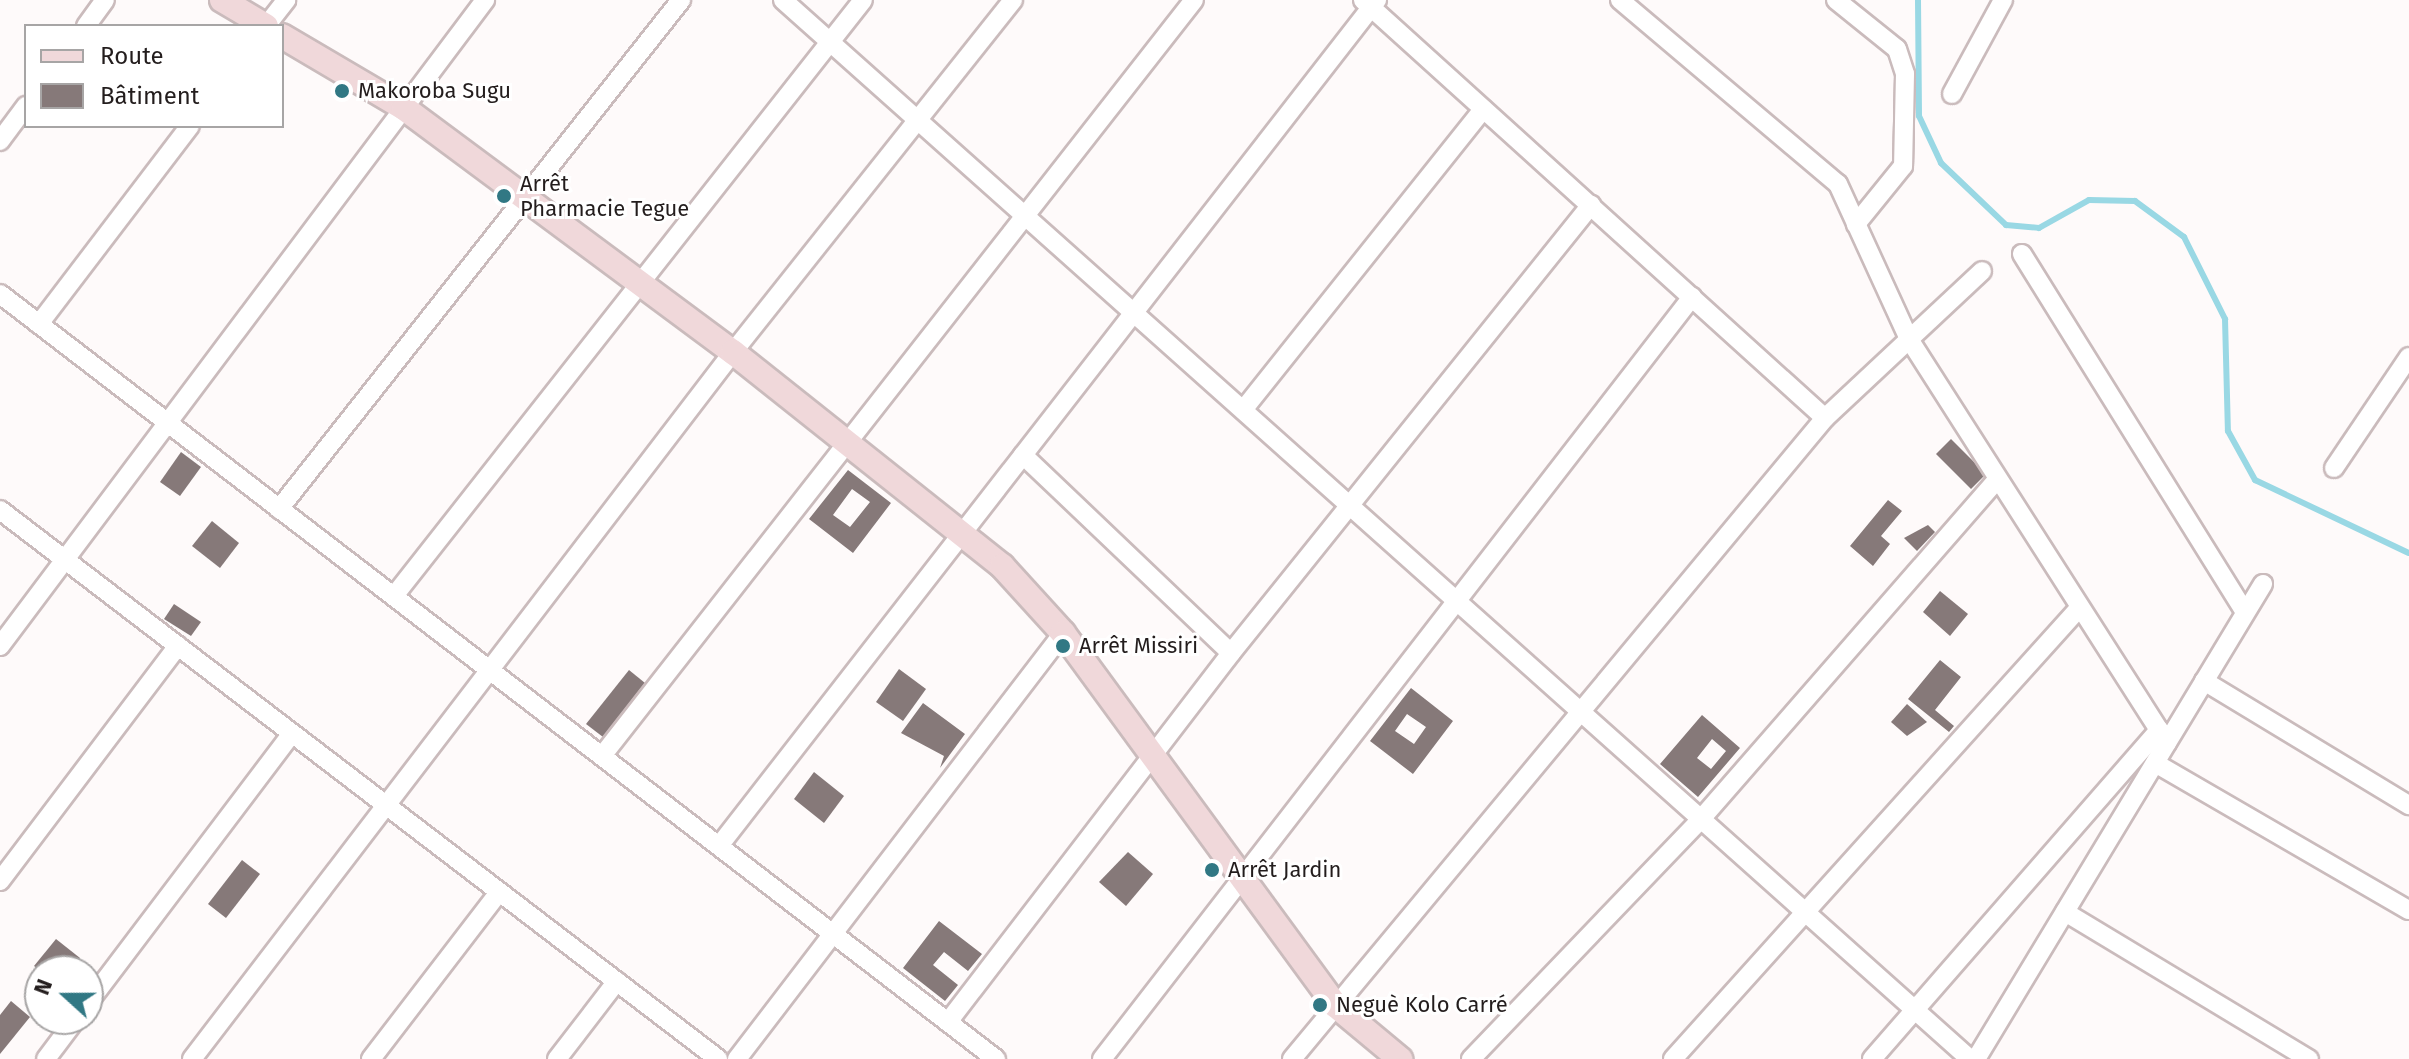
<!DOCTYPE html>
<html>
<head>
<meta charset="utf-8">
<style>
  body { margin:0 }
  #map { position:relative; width:2409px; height:1059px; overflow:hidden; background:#fefafa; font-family:"Fira Sans",sans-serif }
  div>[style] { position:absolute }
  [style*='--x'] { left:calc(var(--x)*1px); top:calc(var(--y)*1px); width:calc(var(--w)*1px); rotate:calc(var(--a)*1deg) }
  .stream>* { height:6px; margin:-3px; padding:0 3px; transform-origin:3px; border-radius:3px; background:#99d8e4 }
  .building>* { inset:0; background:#867979 }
  .roads { filter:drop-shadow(2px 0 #cabbbc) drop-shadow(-2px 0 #cabbbc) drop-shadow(0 2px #cabbbc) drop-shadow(0 -2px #cabbbc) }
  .street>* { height:18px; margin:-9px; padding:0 9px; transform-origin:9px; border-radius:9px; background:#fff }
  .secondary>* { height:24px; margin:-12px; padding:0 12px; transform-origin:12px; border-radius:12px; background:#f0d8da }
  .dots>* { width:22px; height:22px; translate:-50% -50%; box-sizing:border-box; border:4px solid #fff; border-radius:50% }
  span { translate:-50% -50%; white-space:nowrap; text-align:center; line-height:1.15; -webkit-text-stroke:6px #fff; paint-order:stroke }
  .poi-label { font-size:22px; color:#231d1d }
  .left { translate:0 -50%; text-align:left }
  .legend { position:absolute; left:24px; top:24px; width:260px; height:104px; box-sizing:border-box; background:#fff; border:2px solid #a7a5a5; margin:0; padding:10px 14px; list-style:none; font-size:24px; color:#231d1d }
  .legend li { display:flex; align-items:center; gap:16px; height:40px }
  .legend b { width:40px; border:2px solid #a7a5a5 }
  .north { position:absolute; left:24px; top:955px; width:80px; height:80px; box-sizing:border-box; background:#fff; border:2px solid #a7a5a5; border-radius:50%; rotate:291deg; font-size:22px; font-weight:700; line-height:32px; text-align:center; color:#231d1d }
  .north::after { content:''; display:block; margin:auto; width:28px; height:36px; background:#317884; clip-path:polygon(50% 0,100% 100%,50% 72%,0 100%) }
</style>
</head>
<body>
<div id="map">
  <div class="stream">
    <i style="--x:1918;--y:0;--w:116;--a:89.5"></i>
    <i style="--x:1919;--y:116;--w:52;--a:64.9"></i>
    <i style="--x:1941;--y:163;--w:90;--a:43.6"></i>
    <i style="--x:2006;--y:225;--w:33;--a:5"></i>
    <i style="--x:2039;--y:228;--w:57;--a:-29.2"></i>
    <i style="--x:2089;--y:200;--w:46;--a:1.2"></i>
    <i style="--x:2135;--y:201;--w:61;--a:36.3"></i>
    <i style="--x:2184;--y:237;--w:92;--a:63.4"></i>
    <i style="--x:2225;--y:319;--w:112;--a:88.5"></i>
    <i style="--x:2228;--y:431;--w:56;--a:61.1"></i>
    <i style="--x:2255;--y:480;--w:170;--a:25.4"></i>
  </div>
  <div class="building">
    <i style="clip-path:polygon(1951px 439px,1986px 474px,1971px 489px,1936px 454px)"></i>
    <i style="clip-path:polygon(181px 452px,201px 467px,180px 496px,160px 482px)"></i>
    <i style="clip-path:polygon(evenodd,848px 470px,891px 503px,853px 553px,809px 519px,848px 470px,852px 489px,870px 502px,850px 527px,833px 515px,852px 489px)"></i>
    <i style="clip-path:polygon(1888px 500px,1902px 511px,1881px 536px,1890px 544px,1873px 566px,1850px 546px)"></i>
    <i style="clip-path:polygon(212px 521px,239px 543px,220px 568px,192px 546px)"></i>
    <i style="clip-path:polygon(1928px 525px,1935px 532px,1917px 551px,1904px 538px)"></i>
    <i style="clip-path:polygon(1940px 591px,1968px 614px,1950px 636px,1923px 612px)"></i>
    <i style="clip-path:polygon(174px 604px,201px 622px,191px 636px,164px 619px)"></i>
    <i style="clip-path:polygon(1940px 660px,1961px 677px,1935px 710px,1954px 726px,1949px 732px,1908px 699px)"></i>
    <i style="clip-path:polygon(899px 669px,926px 689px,903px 721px,876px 702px)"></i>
    <i style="clip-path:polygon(629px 670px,645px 683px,603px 737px,586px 724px)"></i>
    <i style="clip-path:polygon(evenodd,1411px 688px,1453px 721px,1413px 774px,1370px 741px,1411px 688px,1407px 714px,1426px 727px,1414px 744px,1395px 731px,1407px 714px)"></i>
    <i style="clip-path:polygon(923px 703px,965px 734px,940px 768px,944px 756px,901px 733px)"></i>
    <i style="clip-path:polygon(1907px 704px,1927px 722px,1907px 736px,1891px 722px)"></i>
    <i style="clip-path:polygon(evenodd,1702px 715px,1740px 748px,1698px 797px,1660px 764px,1702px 715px,1712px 739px,1726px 751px,1711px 769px,1697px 758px,1712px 739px)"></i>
    <i style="clip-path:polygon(814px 772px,844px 796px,824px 823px,794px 799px)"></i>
    <i style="clip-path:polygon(1128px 852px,1153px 874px,1126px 906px,1099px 882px)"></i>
    <i style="clip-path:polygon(242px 860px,260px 874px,226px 918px,208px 904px)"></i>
    <i style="clip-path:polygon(939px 921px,982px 954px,968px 971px,944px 952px,933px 965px,958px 985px,945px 1001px,903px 968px)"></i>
    <i style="clip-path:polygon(56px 939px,80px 958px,70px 971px,41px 971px,34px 966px)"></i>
    <i style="clip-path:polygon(11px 1001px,30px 1017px,0 1054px,0 1015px)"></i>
  </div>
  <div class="roads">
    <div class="street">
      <i style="--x:783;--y:0;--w:1591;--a:41.74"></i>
      <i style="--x:1363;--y:0;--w:623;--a:42.14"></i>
      <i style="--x:1620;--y:0;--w:285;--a:40.2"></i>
      <i style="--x:1838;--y:184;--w:170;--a:65.4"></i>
      <i style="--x:1909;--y:339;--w:479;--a:57.4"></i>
      <i style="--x:1836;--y:0;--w:78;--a:38.8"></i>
      <i style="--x:1897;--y:49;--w:26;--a:72"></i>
      <i style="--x:1905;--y:74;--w:92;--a:91.2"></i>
      <i style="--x:1903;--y:166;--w:75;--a:129"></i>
      <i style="--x:86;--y:26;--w:32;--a:-54"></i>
      <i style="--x:266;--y:26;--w:33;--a:-52"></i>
      <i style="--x:1952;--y:94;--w:107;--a:-61.5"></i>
      <i style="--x:0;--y:141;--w:44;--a:-53.4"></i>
      <i style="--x:2022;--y:254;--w:422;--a:58.1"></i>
      <i style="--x:0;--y:294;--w:1256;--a:37.53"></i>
      <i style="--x:39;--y:324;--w:249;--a:-52.7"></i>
      <i style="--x:1243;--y:410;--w:385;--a:-51.4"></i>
      <i style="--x:1023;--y:455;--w:287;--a:43.6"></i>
      <i style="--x:2334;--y:468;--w:134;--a:-56"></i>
      <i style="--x:279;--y:509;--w:649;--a:-51.7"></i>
      <i style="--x:0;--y:510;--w:904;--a:37.4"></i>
      <i style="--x:394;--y:596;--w:758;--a:-51.8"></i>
      <i style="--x:0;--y:646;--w:808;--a:-53.1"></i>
      <i style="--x:2204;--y:681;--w:240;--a:31.2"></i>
      <i style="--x:602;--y:756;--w:960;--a:-51.94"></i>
      <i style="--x:2155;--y:763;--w:293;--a:30.1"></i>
      <i style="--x:719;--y:846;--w:1072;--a:-52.13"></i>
      <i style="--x:0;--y:881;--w:295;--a:-52.9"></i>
      <i style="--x:2065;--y:912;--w:285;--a:31.1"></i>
      <i style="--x:88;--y:1003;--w:338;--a:-52.9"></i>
      <i style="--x:948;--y:1022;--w:465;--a:-52.5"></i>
      <i style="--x:1231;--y:653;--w:575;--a:-51.22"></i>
      <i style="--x:46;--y:1059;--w:50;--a:-53.1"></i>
      <i style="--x:192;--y:1059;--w:890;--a:-52.58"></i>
      <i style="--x:733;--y:352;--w:450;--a:-51.5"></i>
      <i style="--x:371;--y:1059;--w:210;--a:-52.5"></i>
      <i style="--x:557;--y:1059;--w:98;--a:-52.4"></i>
      <i style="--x:737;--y:1059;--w:536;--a:-52.57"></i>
      <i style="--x:1102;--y:1059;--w:964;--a:-52.25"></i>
      <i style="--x:1292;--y:1059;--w:834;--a:-50.26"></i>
      <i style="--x:1825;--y:418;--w:215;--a:-43.1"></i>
      <i style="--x:1471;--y:1059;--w:332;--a:-46.2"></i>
      <i style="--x:1701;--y:819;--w:451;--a:-48.9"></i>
      <i style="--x:1673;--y:1059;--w:608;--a:-48"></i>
      <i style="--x:1872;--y:1059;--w:437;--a:-48.9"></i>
      <i style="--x:1976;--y:1059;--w:555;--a:-58.86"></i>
    </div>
    <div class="secondary">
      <i style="--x:222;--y:0;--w:51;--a:30.6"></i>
      <i style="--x:282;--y:36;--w:142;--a:30.5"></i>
      <i style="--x:404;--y:108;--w:410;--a:36.6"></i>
      <i style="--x:733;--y:352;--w:344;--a:38.5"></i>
      <i style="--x:1002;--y:566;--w:91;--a:47.7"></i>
      <i style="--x:1063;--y:633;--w:461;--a:53.8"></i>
      <i style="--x:1335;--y:1005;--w:85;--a:39.7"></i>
    </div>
  </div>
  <div class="dots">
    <i style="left:342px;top:91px;background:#317884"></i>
    <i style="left:504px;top:196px;background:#317884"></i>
    <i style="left:1063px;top:646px;background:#317884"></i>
    <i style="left:1212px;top:870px;background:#317884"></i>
    <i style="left:1320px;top:1005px;background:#317884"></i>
  </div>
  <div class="poi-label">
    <span class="left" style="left:358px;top:91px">Makoroba Sugu</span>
    <span class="left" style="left:520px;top:196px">Arrêt<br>Pharmacie Tegue</span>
    <span class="left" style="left:1079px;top:646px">Arrêt Missiri</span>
    <span class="left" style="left:1228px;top:870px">Arrêt Jardin</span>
    <span class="left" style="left:1336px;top:1005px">Neguè Kolo Carré</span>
  </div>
  <ul class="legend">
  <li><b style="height:10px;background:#f0d8da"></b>Route</li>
  <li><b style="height:22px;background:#867979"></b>Bâtiment</li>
  </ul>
  <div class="north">N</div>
</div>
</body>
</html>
